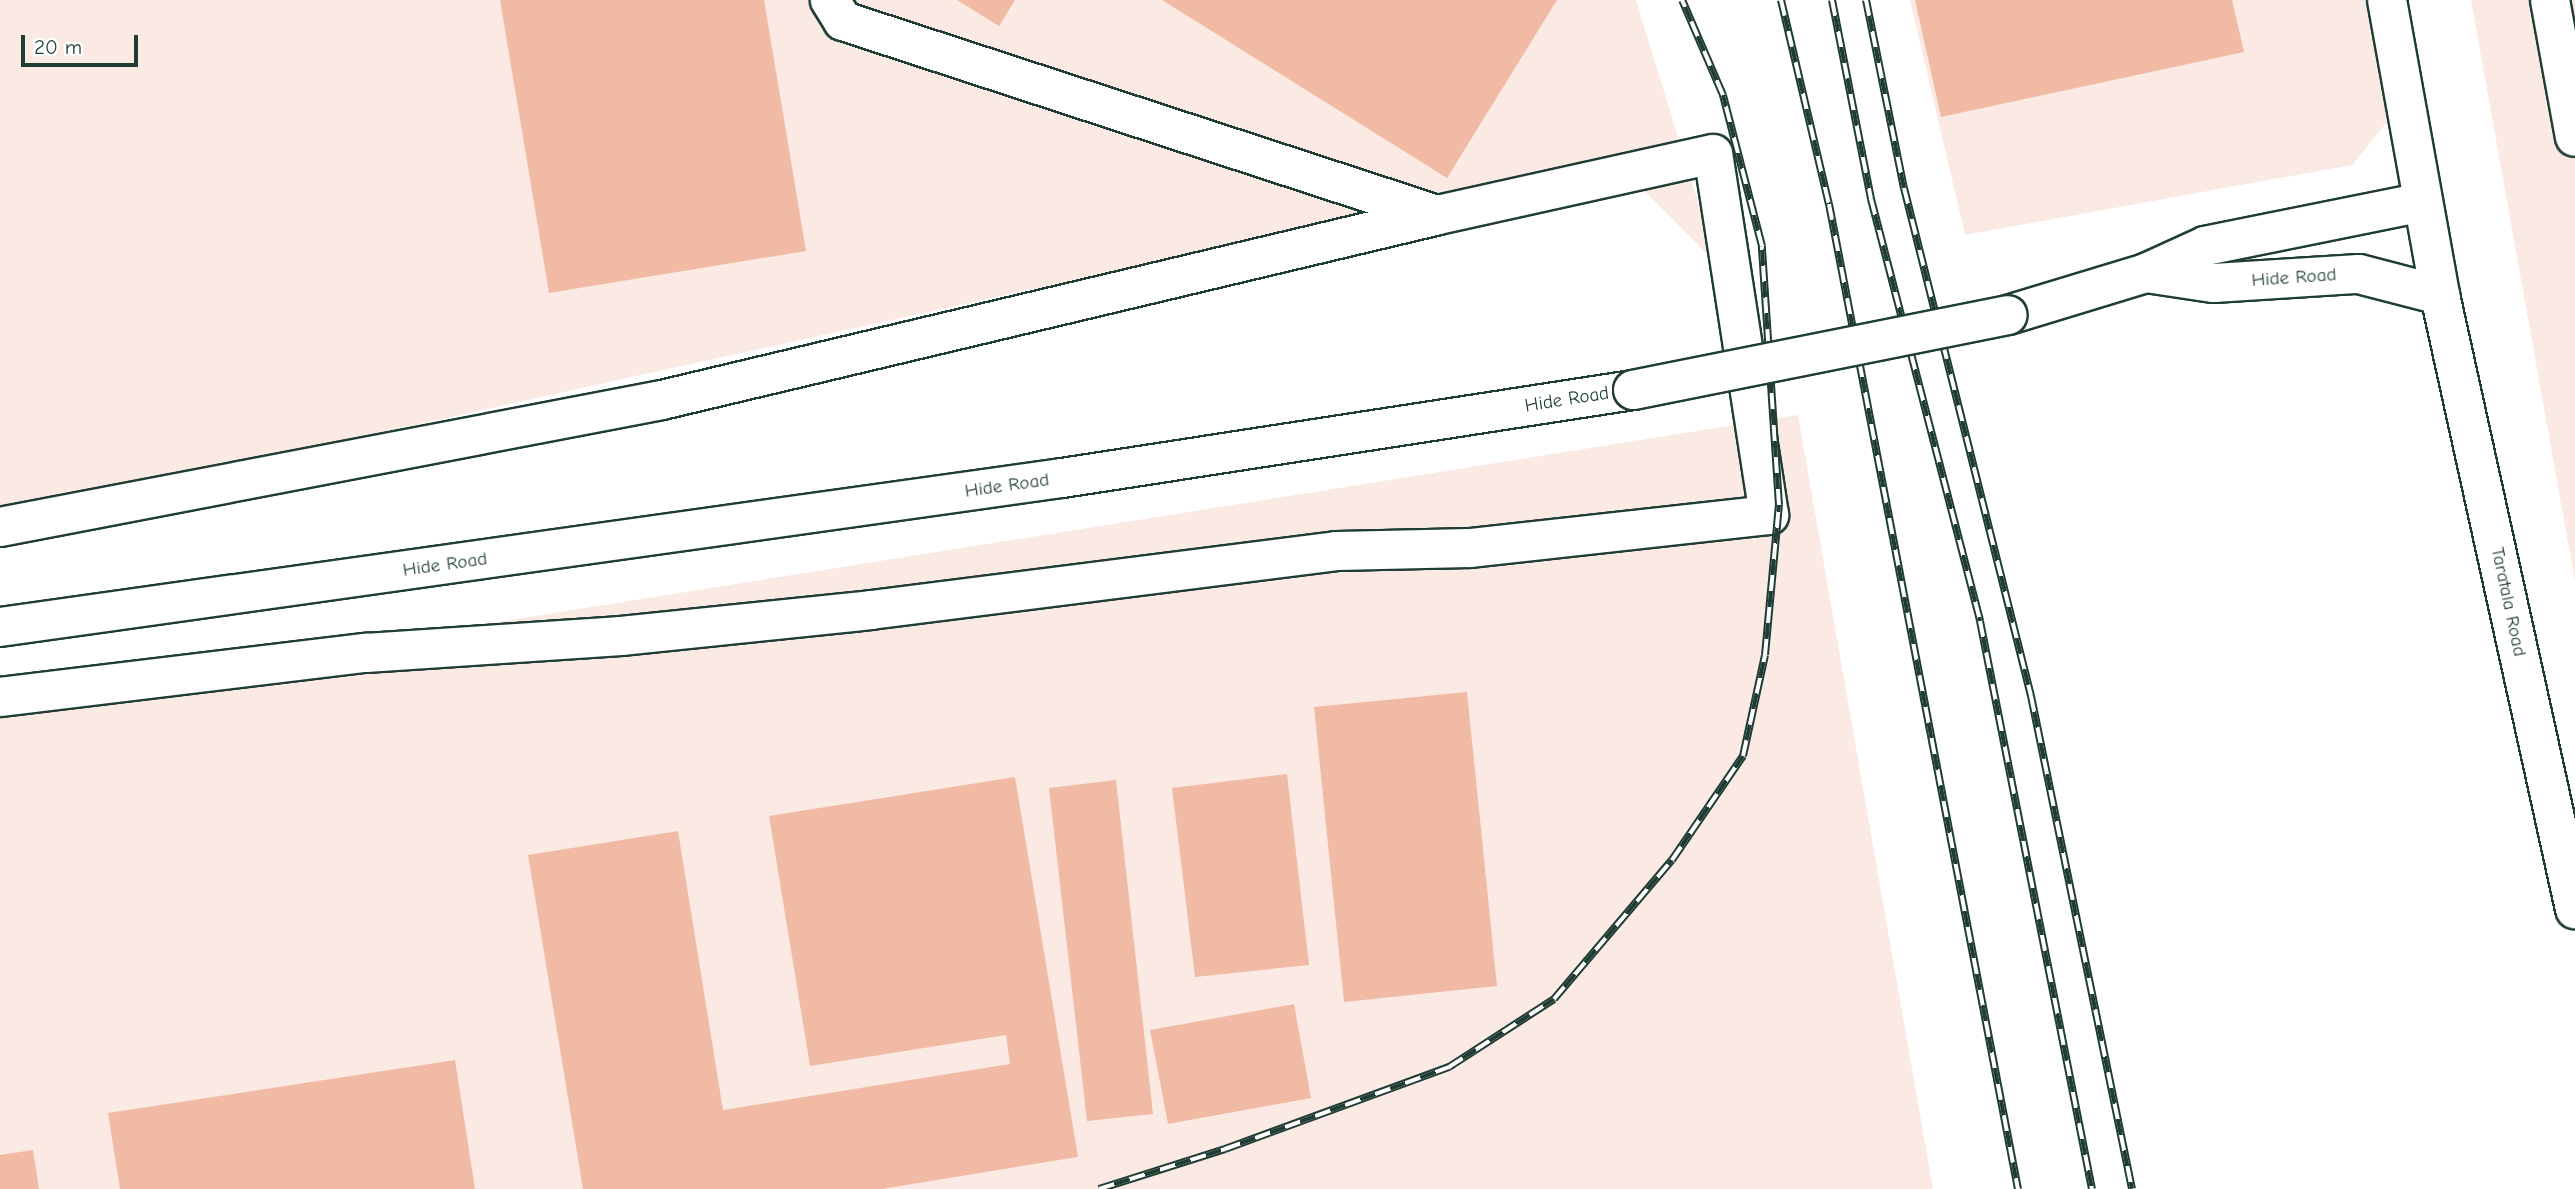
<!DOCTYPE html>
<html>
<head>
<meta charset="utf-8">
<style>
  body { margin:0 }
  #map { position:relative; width:2575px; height:1189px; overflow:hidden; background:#fff; font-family:"Comic Neue",sans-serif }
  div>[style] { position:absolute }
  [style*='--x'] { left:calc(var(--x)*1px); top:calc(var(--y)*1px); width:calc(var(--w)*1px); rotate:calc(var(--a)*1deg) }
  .built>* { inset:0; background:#fbeae4 }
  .building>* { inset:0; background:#f1baa5 }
  .roads { filter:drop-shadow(2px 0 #1f3d34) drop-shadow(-2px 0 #1f3d34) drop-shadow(0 2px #1f3d34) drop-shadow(0 -2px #1f3d34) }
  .minor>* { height:38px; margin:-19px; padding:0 19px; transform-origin:19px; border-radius:19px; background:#fff }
  .major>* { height:38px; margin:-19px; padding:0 19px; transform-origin:19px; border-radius:19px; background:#fff }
  .rail>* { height:8px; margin-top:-4px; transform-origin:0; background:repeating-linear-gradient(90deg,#fff 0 16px,#1f3d34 0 32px); box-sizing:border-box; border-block:2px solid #1f3d34 }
  .bridges { filter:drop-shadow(2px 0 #1f3d34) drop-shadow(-2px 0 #1f3d34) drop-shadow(0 2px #1f3d34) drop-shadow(0 -2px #1f3d34) }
  .minor-bridge>* { height:38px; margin:-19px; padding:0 19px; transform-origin:19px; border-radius:19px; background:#fff }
  span { translate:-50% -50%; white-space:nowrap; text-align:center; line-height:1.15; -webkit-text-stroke:6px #fff; paint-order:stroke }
  .street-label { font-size:19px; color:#1f3d34 }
  .scale { position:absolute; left:21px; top:35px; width:117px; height:32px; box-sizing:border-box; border:4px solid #1f3d34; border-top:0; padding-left:9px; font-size:21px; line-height:24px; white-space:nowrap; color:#1f3d34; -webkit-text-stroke:5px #fff; paint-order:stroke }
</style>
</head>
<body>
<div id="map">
  <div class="built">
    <i style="clip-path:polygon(0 0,1636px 0,1717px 264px,1615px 161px,0 516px)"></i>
    <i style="clip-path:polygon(1910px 0,2365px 0,2388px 121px,2352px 165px,1965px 235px)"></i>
    <i style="clip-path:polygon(2471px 0,2575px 0,2575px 582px)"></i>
    <i style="clip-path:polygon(1798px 415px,1933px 1189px,0 1189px,0 701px)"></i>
  </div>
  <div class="building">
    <i style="clip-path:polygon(500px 0,764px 0,806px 251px,549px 293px)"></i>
    <i style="clip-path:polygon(957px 0,1015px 0,999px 26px)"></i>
    <i style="clip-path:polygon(1162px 0,1557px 0,1447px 178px)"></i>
    <i style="clip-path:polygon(1915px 0,2232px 0,2244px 52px,1941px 117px)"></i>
    <i style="clip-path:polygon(1467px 692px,1497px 986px,1344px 1002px,1314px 707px)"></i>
    <i style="clip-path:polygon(1287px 774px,1309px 965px,1195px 977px,1172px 788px)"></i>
    <i style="clip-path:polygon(1015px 777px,1078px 1157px,882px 1189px,583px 1189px,528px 855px,678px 831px,723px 1110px,1010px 1064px,1006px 1035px,810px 1066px,769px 816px)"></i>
    <i style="clip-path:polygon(1116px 780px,1153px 1114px,1087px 1121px,1049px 788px)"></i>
    <i style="clip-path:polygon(1294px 1004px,1311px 1098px,1168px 1124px,1150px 1030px)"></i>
    <i style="clip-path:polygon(455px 1060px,475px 1189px,120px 1189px,108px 1113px)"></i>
    <i style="clip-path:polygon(33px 1150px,39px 1189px,0 1189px,0 1155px)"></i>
  </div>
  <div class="roads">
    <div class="minor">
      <i style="--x:2550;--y:0;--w:139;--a:79.7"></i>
      <i style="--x:2146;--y:273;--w:69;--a:8.4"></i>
      <i style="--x:2214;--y:283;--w:145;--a:-3.6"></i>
      <i style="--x:2359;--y:274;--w:84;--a:14.5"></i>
      <i style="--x:2008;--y:315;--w:144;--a:-16.9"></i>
      <i style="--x:2146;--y:273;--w:65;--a:-24.6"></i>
      <i style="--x:2205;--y:246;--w:222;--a:-11.4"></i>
      <i style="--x:0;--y:527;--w:674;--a:-10.86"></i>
      <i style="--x:662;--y:400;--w:795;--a:-13.39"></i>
      <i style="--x:0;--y:627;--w:1072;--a:-7.99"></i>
      <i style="--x:1062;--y:478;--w:578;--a:-8.76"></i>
      <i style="--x:0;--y:697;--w:369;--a:-6.9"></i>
      <i style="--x:366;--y:653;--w:256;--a:-3.8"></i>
      <i style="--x:621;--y:636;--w:251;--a:-5.9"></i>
      <i style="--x:871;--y:610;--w:469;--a:-7.2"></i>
      <i style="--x:1336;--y:551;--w:134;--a:-1.3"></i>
      <i style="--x:1470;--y:548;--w:301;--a:-6.3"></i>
      <i style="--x:1769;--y:515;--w:365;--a:-98.8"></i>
      <i style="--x:1713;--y:154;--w:283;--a:167.5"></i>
      <i style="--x:1437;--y:215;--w:625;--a:-161.91"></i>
      <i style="--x:843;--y:21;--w:25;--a:-122"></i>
    </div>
    <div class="major">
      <i style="--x:2387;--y:0;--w:300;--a:79.8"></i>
      <i style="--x:2440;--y:295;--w:629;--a:77.6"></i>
    </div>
  </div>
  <div class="rail">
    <i style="--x:1781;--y:0;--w:210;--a:76.8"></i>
    <i style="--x:1829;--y:204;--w:1003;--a:79.14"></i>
    <i style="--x:1832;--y:0;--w:203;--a:78.9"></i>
    <i style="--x:1871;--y:199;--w:436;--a:75.5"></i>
    <i style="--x:1980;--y:621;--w:579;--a:78.85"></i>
    <i style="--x:1866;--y:0;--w:192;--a:78.6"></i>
    <i style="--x:1904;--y:188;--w:524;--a:75.96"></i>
    <i style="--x:2031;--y:696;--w:503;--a:78.42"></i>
    <i style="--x:1099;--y:1189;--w:132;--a:-17.6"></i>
    <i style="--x:1225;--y:1149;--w:239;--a:-20.1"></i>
    <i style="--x:1449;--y:1067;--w:125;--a:-32.9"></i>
    <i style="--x:1554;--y:999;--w:182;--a:-49.7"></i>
    <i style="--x:1672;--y:860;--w:126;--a:-55.7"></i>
    <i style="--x:1743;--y:756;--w:103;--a:-77.7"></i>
    <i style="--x:1765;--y:655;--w:151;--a:-84.7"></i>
    <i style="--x:1779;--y:505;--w:260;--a:-93.8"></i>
    <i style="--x:1762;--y:246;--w:156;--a:-104.5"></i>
    <i style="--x:1723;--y:95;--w:103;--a:-113.3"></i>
  </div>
  <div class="bridges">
    <div class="minor-bridge">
      <i style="--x:1633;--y:390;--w:382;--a:-11.3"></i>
    </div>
  </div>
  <div class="street-label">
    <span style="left:2294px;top:278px;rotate:-4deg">Hide Road</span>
    <span style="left:1567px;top:400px;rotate:-9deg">Hide Road</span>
    <span style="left:1007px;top:486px;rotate:-8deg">Hide Road</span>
    <span style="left:445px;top:565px;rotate:-8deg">Hide Road</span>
    <span style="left:2508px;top:602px;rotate:78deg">Taratala Road</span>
  </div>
  <div class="scale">20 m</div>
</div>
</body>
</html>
